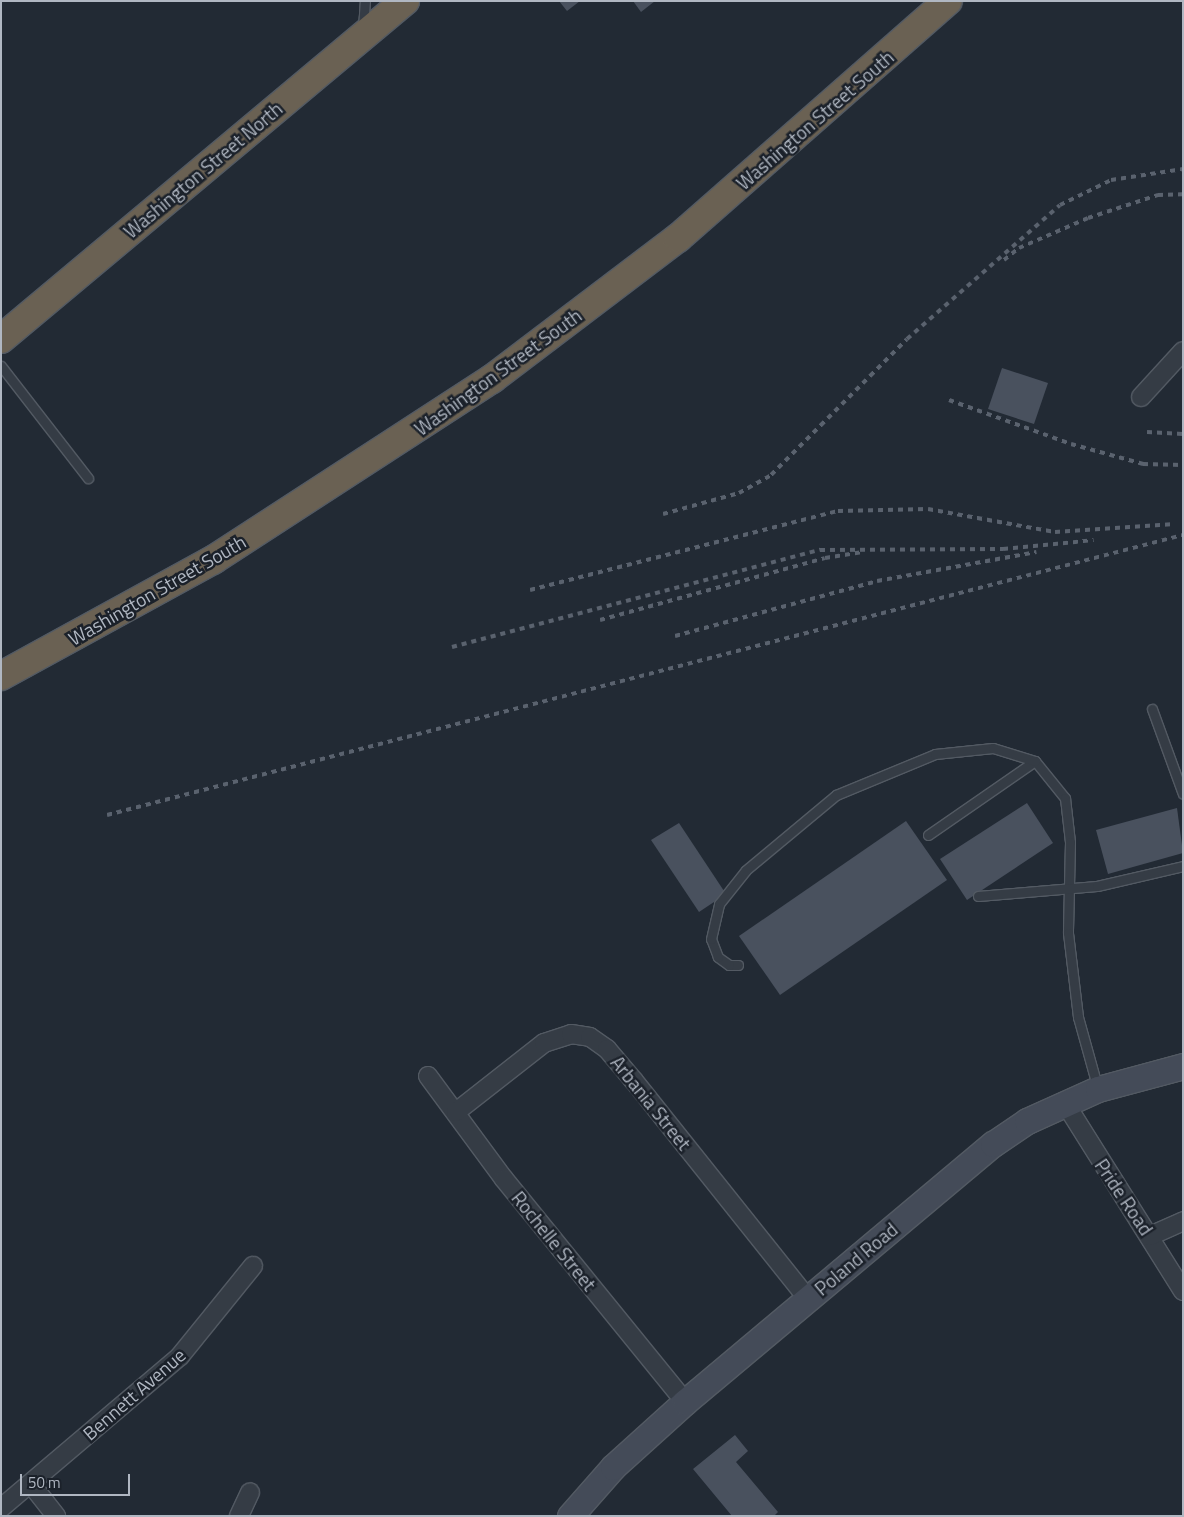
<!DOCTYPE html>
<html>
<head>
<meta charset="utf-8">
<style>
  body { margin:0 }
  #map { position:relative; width:1184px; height:1517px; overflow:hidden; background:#222a34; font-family:"Titillium Web",sans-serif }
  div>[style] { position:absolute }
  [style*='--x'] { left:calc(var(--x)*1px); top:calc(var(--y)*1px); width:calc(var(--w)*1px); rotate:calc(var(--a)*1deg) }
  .building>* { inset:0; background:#49515e }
  .roads { filter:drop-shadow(1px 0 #535a63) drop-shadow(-1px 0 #535a63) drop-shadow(0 1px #535a63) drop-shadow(0 -1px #535a63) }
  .lane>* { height:9px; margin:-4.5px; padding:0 4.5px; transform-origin:4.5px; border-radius:4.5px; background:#353c45 }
  .street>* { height:18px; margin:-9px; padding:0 9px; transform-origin:9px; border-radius:9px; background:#353c45 }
  .secondary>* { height:25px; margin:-12.5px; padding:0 12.5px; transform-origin:12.5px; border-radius:12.5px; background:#444b58 }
  .highway>* { height:28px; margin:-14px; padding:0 14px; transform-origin:14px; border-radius:14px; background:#6a6153 }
  .rail>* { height:4px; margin-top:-2px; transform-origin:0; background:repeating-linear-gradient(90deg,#5a626e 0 5px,transparent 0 10px) }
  span { translate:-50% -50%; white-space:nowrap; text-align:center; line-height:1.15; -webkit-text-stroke:5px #1b212a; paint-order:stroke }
  .street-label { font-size:19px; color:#b0b7c2 }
  .frame { position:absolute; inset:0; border:2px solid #b0b7c2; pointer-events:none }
  .scale { position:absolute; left:20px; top:1474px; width:110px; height:22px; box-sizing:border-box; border:2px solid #b0b7c2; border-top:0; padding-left:6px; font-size:15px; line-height:18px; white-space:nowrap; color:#b0b7c2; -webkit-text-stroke:4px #1b212a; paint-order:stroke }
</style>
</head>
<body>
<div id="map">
  <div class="building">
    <i style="clip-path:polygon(559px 1px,580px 1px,567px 11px)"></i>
    <i style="clip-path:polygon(633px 1px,655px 1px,641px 12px)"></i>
    <i style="clip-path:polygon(1002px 368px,1048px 383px,1034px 424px,988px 409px)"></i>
    <i style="clip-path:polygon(1027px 803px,1053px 843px,967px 900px,940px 859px)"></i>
    <i style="clip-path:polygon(1177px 808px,1183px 853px,1108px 874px,1096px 830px)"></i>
    <i style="clip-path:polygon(906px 821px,947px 880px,780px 995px,739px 936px)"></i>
    <i style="clip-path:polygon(679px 823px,726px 894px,699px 912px,651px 840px)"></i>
    <i style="clip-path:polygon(735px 1435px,748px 1451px,736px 1462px,778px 1512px,774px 1516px,732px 1516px,693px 1469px)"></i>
  </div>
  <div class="roads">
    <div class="lane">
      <i style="--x:363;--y:28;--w:27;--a:-86"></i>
      <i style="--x:1;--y:366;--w:142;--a:52.2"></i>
      <i style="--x:1152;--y:709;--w:90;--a:70"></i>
      <i style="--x:928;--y:835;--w:130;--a:-34.7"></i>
      <i style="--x:1035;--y:761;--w:48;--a:51"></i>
      <i style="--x:1065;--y:798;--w:44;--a:83.5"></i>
      <i style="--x:1070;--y:842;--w:91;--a:91.3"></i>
      <i style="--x:1068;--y:933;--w:85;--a:83.2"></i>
      <i style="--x:1078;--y:1017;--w:75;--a:74.5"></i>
      <i style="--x:978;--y:896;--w:119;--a:-4.8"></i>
      <i style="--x:1097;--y:886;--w:88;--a:-13.1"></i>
      <i style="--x:738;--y:965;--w:9;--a:180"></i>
      <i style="--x:729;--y:965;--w:14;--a:-144"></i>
      <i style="--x:718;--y:957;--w:19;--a:-111"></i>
      <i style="--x:711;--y:939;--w:36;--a:-77"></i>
      <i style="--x:719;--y:904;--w:43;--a:-51.5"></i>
      <i style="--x:746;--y:870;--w:117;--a:-39.8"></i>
      <i style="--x:836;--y:795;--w:107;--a:-22.5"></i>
      <i style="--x:935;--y:754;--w:58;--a:-5.9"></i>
      <i style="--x:993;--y:748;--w:44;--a:17.2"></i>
    </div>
    <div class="street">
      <i style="--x:1141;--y:397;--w:62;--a:-47.6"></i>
      <i style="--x:428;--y:1076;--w:128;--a:53.6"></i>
      <i style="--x:504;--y:1179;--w:287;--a:50.9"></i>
      <i style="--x:1065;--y:1103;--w:222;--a:57.9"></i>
      <i style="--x:456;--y:1112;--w:112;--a:-38.1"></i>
      <i style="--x:544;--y:1043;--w:28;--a:-18"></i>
      <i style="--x:571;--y:1034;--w:19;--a:9"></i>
      <i style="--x:590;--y:1037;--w:21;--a:35"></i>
      <i style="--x:607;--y:1049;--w:42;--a:49.8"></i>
      <i style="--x:634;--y:1081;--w:279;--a:51.4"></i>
      <i style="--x:1150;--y:1236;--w:36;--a:-24"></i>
      <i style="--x:31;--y:1484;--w:41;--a:52"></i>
      <i style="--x:1;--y:1508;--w:235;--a:-40.3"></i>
      <i style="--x:180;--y:1356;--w:116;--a:-51"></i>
      <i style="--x:239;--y:1516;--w:26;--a:-65"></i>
    </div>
    <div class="secondary">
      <i style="--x:570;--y:1516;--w:65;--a:-48.7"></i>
      <i style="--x:613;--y:1467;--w:97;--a:-42.1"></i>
      <i style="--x:685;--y:1402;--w:402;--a:-40"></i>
      <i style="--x:993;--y:1144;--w:41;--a:-34.1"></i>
      <i style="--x:1027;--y:1121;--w:78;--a:-24.3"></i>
      <i style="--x:1098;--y:1089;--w:88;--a:-15.1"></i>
    </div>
    <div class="highway">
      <i style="--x:1;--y:339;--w:527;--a:-39.92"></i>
      <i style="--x:1;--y:676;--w:242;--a:-28.7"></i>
      <i style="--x:213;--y:560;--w:333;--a:-33"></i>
      <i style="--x:492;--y:379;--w:233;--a:-37.2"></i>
      <i style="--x:678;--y:238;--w:359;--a:-41.3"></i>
    </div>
  </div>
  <div class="rail">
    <i style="--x:1004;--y:260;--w:19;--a:-39"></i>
    <i style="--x:1019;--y:248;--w:75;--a:-23.5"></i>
    <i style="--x:1088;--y:218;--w:74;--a:-18.2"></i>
    <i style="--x:1158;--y:195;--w:25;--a:-2"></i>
    <i style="--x:949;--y:400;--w:130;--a:19.8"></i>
    <i style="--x:1071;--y:444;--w:75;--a:15.5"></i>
    <i style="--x:1143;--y:464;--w:40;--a:1.4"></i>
    <i style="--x:1147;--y:432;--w:36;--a:3"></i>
    <i style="--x:663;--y:514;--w:79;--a:-15.4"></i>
    <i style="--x:739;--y:493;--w:37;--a:-29"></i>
    <i style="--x:771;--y:475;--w:192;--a:-45"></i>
    <i style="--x:907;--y:339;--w:203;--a:-41.2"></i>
    <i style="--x:1060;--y:205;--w:57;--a:-26.1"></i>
    <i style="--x:1111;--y:180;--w:73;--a:-8.7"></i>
    <i style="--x:530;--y:590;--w:318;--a:-14.4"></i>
    <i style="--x:838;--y:511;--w:90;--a:-1.3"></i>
    <i style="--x:928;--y:509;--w:129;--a:10.3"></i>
    <i style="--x:1055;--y:532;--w:120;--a:-3.8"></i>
    <i style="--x:600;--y:620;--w:233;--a:-15.4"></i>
    <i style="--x:825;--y:558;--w:38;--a:-9"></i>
    <i style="--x:675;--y:636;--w:209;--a:-15.2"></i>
    <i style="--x:877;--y:581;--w:162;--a:-10.3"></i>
    <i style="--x:452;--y:647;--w:381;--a:-14.8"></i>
    <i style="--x:820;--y:550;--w:183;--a:-0.3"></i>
    <i style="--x:1003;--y:549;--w:91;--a:-5.6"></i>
    <i style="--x:107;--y:815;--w:1112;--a:-14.59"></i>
  </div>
  <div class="street-label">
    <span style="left:815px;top:120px;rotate:-41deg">Washington Street South</span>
    <span style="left:203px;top:170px;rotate:-40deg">Washington Street North</span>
    <span style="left:498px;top:372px;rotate:-36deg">Washington Street South</span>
    <span style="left:157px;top:590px;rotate:-30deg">Washington Street South</span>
    <span style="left:651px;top:1103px;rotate:51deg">Arbania Street</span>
    <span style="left:1124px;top:1197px;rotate:56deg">Pride Road</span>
    <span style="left:554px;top:1241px;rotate:51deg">Rochelle Street</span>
    <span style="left:856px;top:1259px;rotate:-40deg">Poland Road</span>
    <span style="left:134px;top:1394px;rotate:-41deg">Bennett Avenue</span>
  </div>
  <div class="frame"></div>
  <div class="scale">50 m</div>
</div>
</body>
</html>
